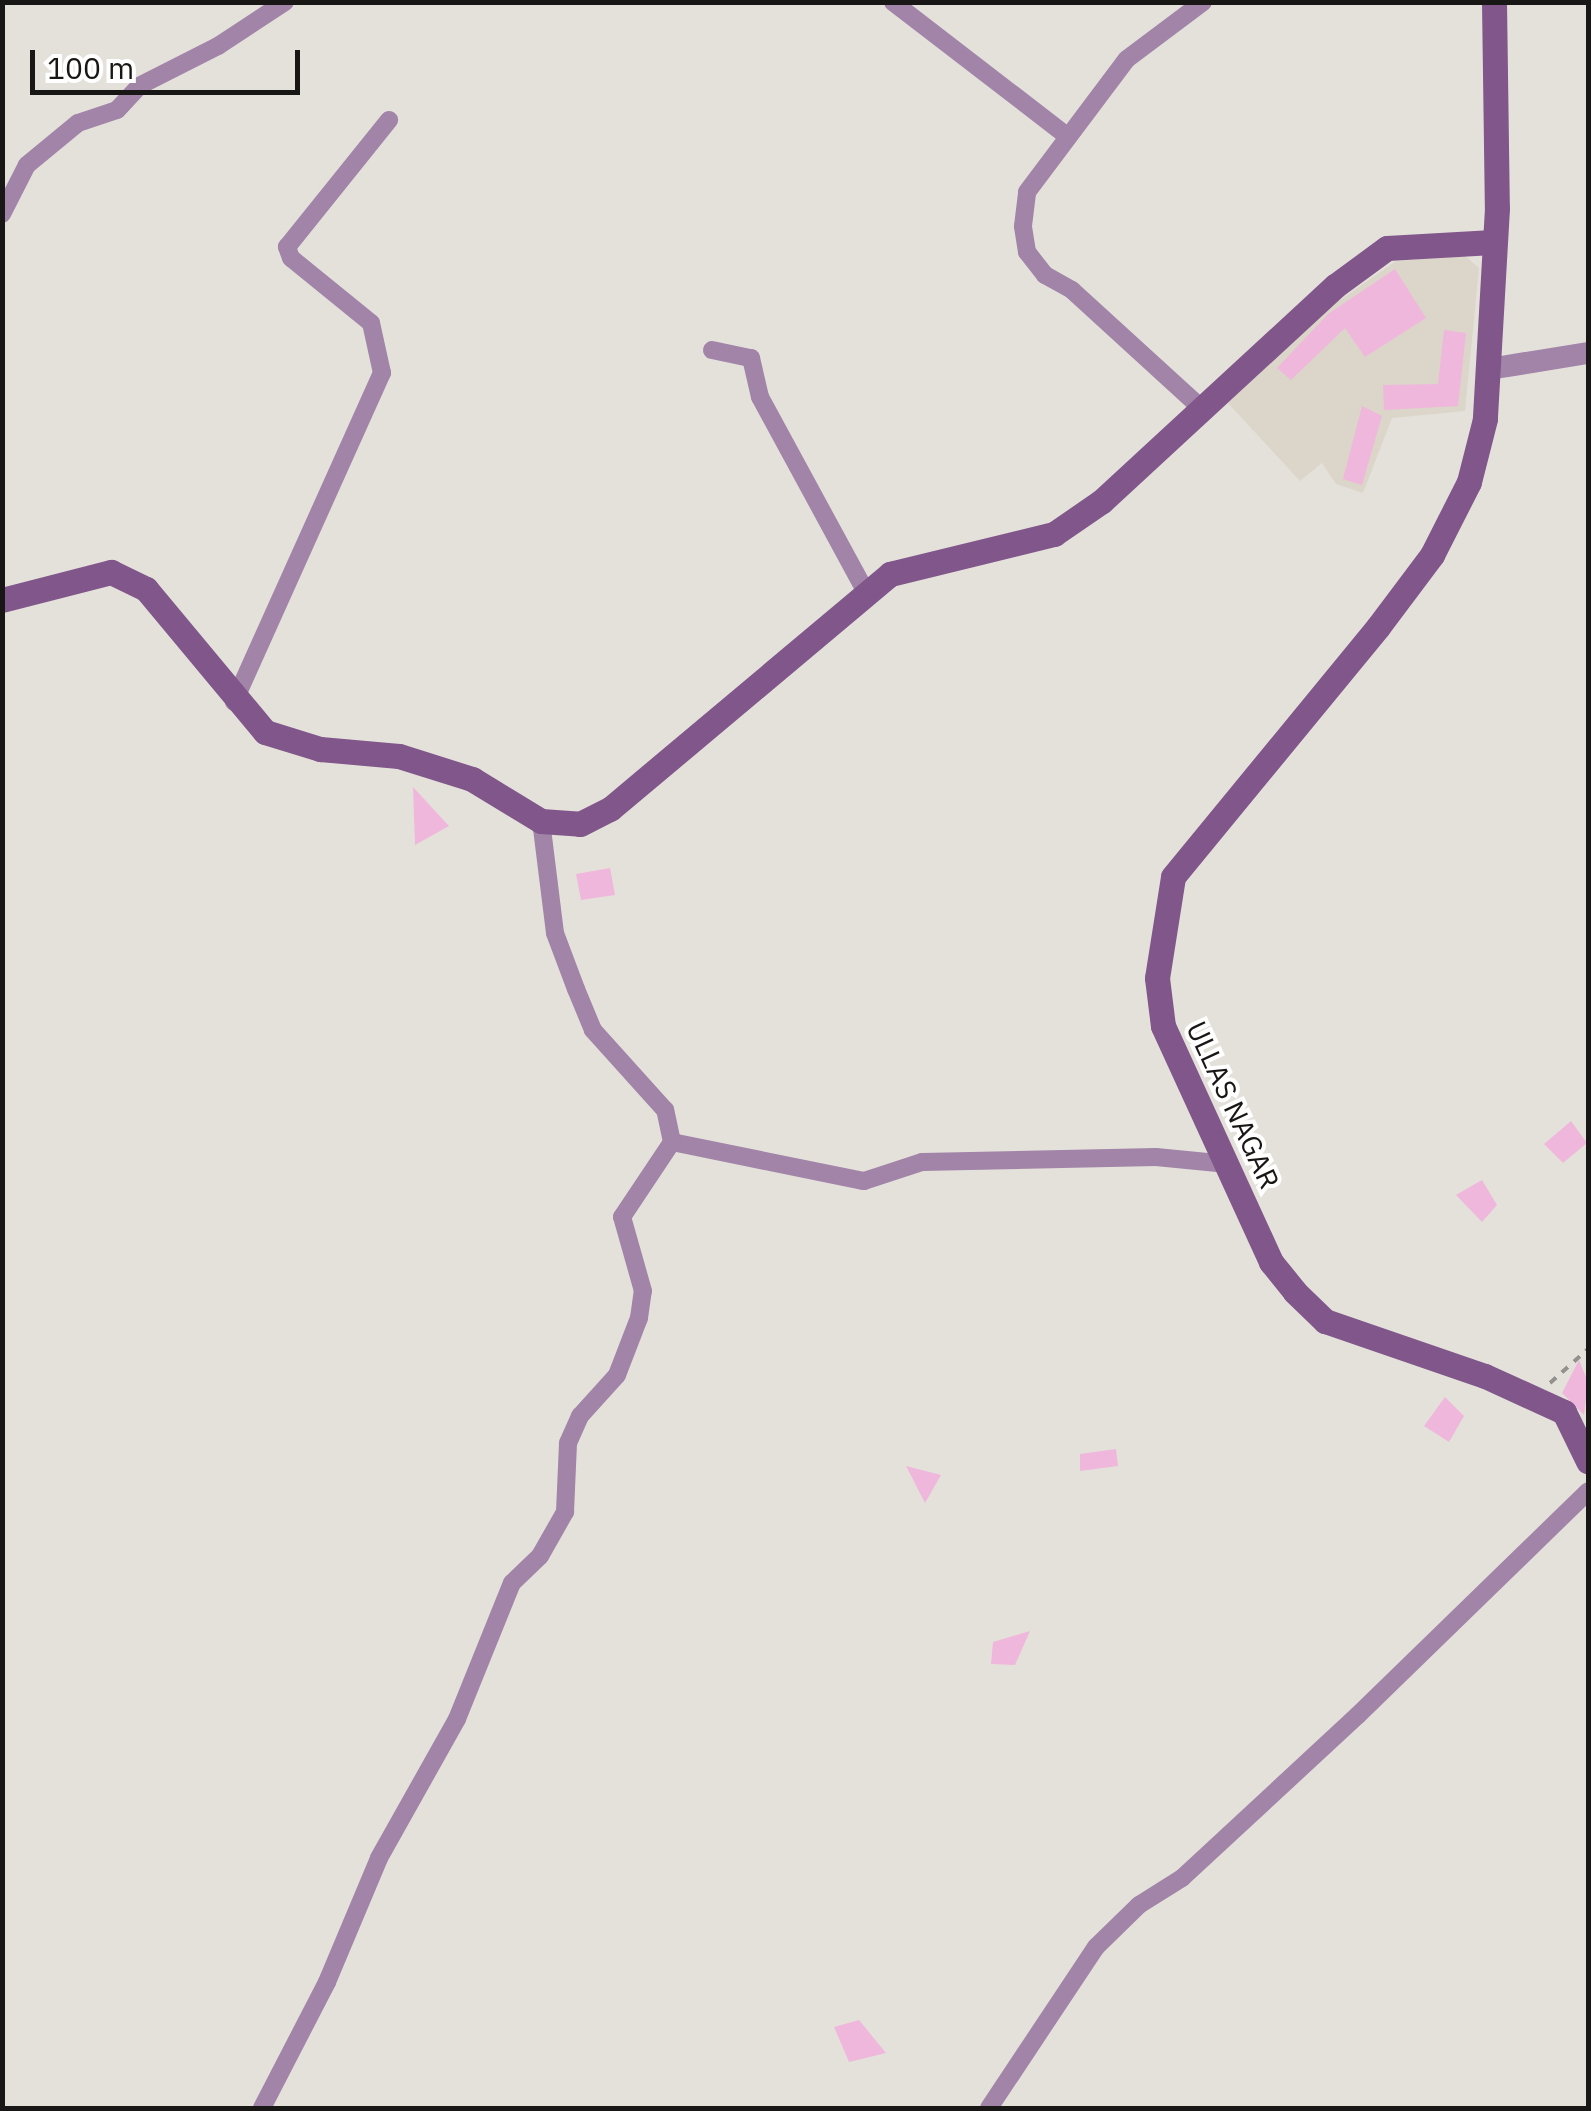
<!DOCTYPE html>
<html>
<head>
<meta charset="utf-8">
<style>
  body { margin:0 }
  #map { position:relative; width:1591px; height:2111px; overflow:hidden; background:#e4e1db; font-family:"IBM Plex Sans",sans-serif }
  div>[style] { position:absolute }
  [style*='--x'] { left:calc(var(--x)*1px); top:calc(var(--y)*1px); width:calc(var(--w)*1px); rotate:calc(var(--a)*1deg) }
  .built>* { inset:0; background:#dcd5c9 }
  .building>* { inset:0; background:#efb7dc }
  .path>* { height:4px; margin-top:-2px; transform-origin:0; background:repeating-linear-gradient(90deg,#93918d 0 8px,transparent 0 16px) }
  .minor>* { height:18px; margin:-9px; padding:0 9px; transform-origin:9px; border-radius:9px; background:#a184a8 }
  .tertiary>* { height:22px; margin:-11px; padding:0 11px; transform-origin:11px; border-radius:11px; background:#a184a8 }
  .secondary>* { height:25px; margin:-12.5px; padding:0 12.5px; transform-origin:12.5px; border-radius:12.5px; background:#81568b }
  span { translate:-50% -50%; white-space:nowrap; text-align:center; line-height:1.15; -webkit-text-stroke:8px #fff; paint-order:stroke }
  .street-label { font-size:28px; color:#181715 }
  .frame { position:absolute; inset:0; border:5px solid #181715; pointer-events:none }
  .scale { position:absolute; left:30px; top:50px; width:270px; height:45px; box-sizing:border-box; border:5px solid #181715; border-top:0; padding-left:12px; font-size:30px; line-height:35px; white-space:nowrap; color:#181715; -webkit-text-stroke:8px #fff; paint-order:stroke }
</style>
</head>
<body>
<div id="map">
  <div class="built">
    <i style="clip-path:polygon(1465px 256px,1479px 268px,1465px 411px,1392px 418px,1363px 493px,1336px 484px,1322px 463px,1300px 481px,1228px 403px,1326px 310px,1396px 261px)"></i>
  </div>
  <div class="building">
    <i style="clip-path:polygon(1395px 269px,1426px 318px,1365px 357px,1345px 328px,1291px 380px,1277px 368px,1328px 314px)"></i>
    <i style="clip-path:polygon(1444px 330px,1466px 333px,1458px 406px,1384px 410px,1383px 385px,1438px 384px)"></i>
    <i style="clip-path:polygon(1362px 406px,1382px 416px,1362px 485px,1343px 479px)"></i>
    <i style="clip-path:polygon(413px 787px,449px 826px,415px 845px)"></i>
    <i style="clip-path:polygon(610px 868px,615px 895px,581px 900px,576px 874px)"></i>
    <i style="clip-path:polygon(1571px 1121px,1587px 1143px,1563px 1163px,1544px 1144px)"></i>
    <i style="clip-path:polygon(1482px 1180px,1497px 1205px,1482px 1222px,1456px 1195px)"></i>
    <i style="clip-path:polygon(1579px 1360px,1588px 1382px,1584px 1415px,1562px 1393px)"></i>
    <i style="clip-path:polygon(1445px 1397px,1464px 1416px,1449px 1442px,1424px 1426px)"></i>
    <i style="clip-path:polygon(1116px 1449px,1118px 1466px,1080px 1471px,1080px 1454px)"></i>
    <i style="clip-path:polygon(906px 1466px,941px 1475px,925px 1503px)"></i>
    <i style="clip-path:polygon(1030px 1631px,1015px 1665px,991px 1664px,993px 1642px)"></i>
    <i style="clip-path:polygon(859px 2020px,886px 2053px,849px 2062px,834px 2027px)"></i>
  </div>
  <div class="path">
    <i style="--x:1550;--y:1383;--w:51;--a:-41.8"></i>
  </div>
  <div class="minor">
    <i style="--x:893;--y:2;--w:221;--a:37.6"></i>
    <i style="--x:2;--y:214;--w:55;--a:-63"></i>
    <i style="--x:27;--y:165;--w:66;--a:-39.5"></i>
    <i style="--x:78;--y:123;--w:41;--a:-18.4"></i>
    <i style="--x:117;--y:110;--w:33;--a:-47"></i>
    <i style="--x:139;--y:86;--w:89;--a:-26.9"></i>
    <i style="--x:218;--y:46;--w:80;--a:-33.3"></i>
    <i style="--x:712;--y:350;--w:40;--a:12"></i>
    <i style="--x:751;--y:358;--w:40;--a:77"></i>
    <i style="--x:760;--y:397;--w:220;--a:61.5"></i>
    <i style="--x:1200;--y:407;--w:173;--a:-137.6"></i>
    <i style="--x:1072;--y:290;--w:31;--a:-151"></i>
    <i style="--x:1045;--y:275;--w:29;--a:-128"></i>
    <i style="--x:1027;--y:252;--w:26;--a:-99"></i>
    <i style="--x:1023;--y:226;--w:34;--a:-83"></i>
    <i style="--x:1027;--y:192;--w:166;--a:-53.1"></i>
    <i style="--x:1127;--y:59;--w:95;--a:-36.9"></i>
    <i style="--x:234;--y:702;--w:361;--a:-65.8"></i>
    <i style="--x:382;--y:373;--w:51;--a:-102.4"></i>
    <i style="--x:371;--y:323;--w:103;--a:-140.9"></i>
    <i style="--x:291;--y:258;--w:12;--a:-110"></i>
    <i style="--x:287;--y:247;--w:163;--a:-51.2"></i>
    <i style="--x:672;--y:1142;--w:196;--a:11.5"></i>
    <i style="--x:864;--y:1181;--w:61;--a:-18.1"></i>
    <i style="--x:922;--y:1162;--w:234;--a:-1.2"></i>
    <i style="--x:1156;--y:1157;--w:72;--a:5.6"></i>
    <i style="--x:262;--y:2108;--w:142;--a:-62.7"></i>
    <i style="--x:327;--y:1982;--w:134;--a:-67.2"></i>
    <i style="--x:379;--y:1858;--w:159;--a:-60.7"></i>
    <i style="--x:457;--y:1719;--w:147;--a:-68"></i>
    <i style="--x:512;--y:1583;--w:39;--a:-44"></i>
    <i style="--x:540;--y:1556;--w:51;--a:-60.4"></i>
    <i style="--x:565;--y:1512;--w:69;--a:-87.5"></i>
    <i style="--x:568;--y:1443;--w:30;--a:-66"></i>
    <i style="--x:580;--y:1416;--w:55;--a:-47.9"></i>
    <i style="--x:617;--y:1375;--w:61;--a:-68.9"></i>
    <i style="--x:639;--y:1318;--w:27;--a:-82"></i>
    <i style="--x:643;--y:1291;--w:77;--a:-105.8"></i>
    <i style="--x:622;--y:1217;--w:90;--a:-56.3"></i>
    <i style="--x:672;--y:1142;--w:33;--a:-102"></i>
    <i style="--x:665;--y:1110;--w:108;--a:-132"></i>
    <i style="--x:593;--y:1030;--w:44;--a:-112.5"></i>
    <i style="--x:576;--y:989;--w:60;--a:-110.6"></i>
    <i style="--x:555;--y:933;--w:113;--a:-97.1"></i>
    <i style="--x:989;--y:2108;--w:193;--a:-56.4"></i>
    <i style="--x:1096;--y:1947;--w:60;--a:-44.3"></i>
    <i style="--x:1139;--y:1905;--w:51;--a:-32.1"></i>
    <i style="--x:1182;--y:1878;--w:240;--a:-42.8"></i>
    <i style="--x:1358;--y:1715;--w:321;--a:-44.2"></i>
  </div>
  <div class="tertiary">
    <i style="--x:1489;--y:369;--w:100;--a:-9.2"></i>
  </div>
  <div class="secondary">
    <i style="--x:1494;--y:2;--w:206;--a:89.2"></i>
    <i style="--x:1497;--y:208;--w:211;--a:93.3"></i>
    <i style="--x:1485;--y:419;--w:65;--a:104.3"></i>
    <i style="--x:1469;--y:482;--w:82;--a:116.9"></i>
    <i style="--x:1432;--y:555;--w:90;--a:126.9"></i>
    <i style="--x:1378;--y:627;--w:323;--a:129.4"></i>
    <i style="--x:1173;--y:877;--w:102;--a:99"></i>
    <i style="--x:1157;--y:978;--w:48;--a:82.9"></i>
    <i style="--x:1163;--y:1026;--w:260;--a:65.4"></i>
    <i style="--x:1271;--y:1262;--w:38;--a:51"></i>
    <i style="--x:1295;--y:1292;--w:42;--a:44"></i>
    <i style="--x:1325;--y:1321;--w:169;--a:19"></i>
    <i style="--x:1485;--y:1376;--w:87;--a:24.5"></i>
    <i style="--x:1564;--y:1412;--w:55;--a:63.9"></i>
    <i style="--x:2;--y:600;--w:113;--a:-14.4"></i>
    <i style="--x:111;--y:572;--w:39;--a:26"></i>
    <i style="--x:146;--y:589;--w:186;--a:50.2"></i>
    <i style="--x:265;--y:732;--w:58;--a:17.2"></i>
    <i style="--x:320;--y:749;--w:79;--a:5.1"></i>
    <i style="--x:399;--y:756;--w:77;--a:17.5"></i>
    <i style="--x:472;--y:779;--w:81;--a:31.3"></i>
    <i style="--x:541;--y:821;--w:39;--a:4"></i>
    <i style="--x:580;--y:824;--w:34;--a:-27"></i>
    <i style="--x:610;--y:809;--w:366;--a:-40"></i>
    <i style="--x:890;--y:574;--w:169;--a:-13.7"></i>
    <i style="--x:1054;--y:534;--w:58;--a:-34.5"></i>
    <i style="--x:1102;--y:501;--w:317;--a:-42.7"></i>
    <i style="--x:1335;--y:286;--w:64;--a:-36.2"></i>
    <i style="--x:1387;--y:248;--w:106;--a:-3.2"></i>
  </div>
  <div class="street-label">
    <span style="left:1233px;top:1105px;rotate:65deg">ULLAS NAGAR</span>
  </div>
  <div class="frame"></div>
  <div class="scale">100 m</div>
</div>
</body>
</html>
